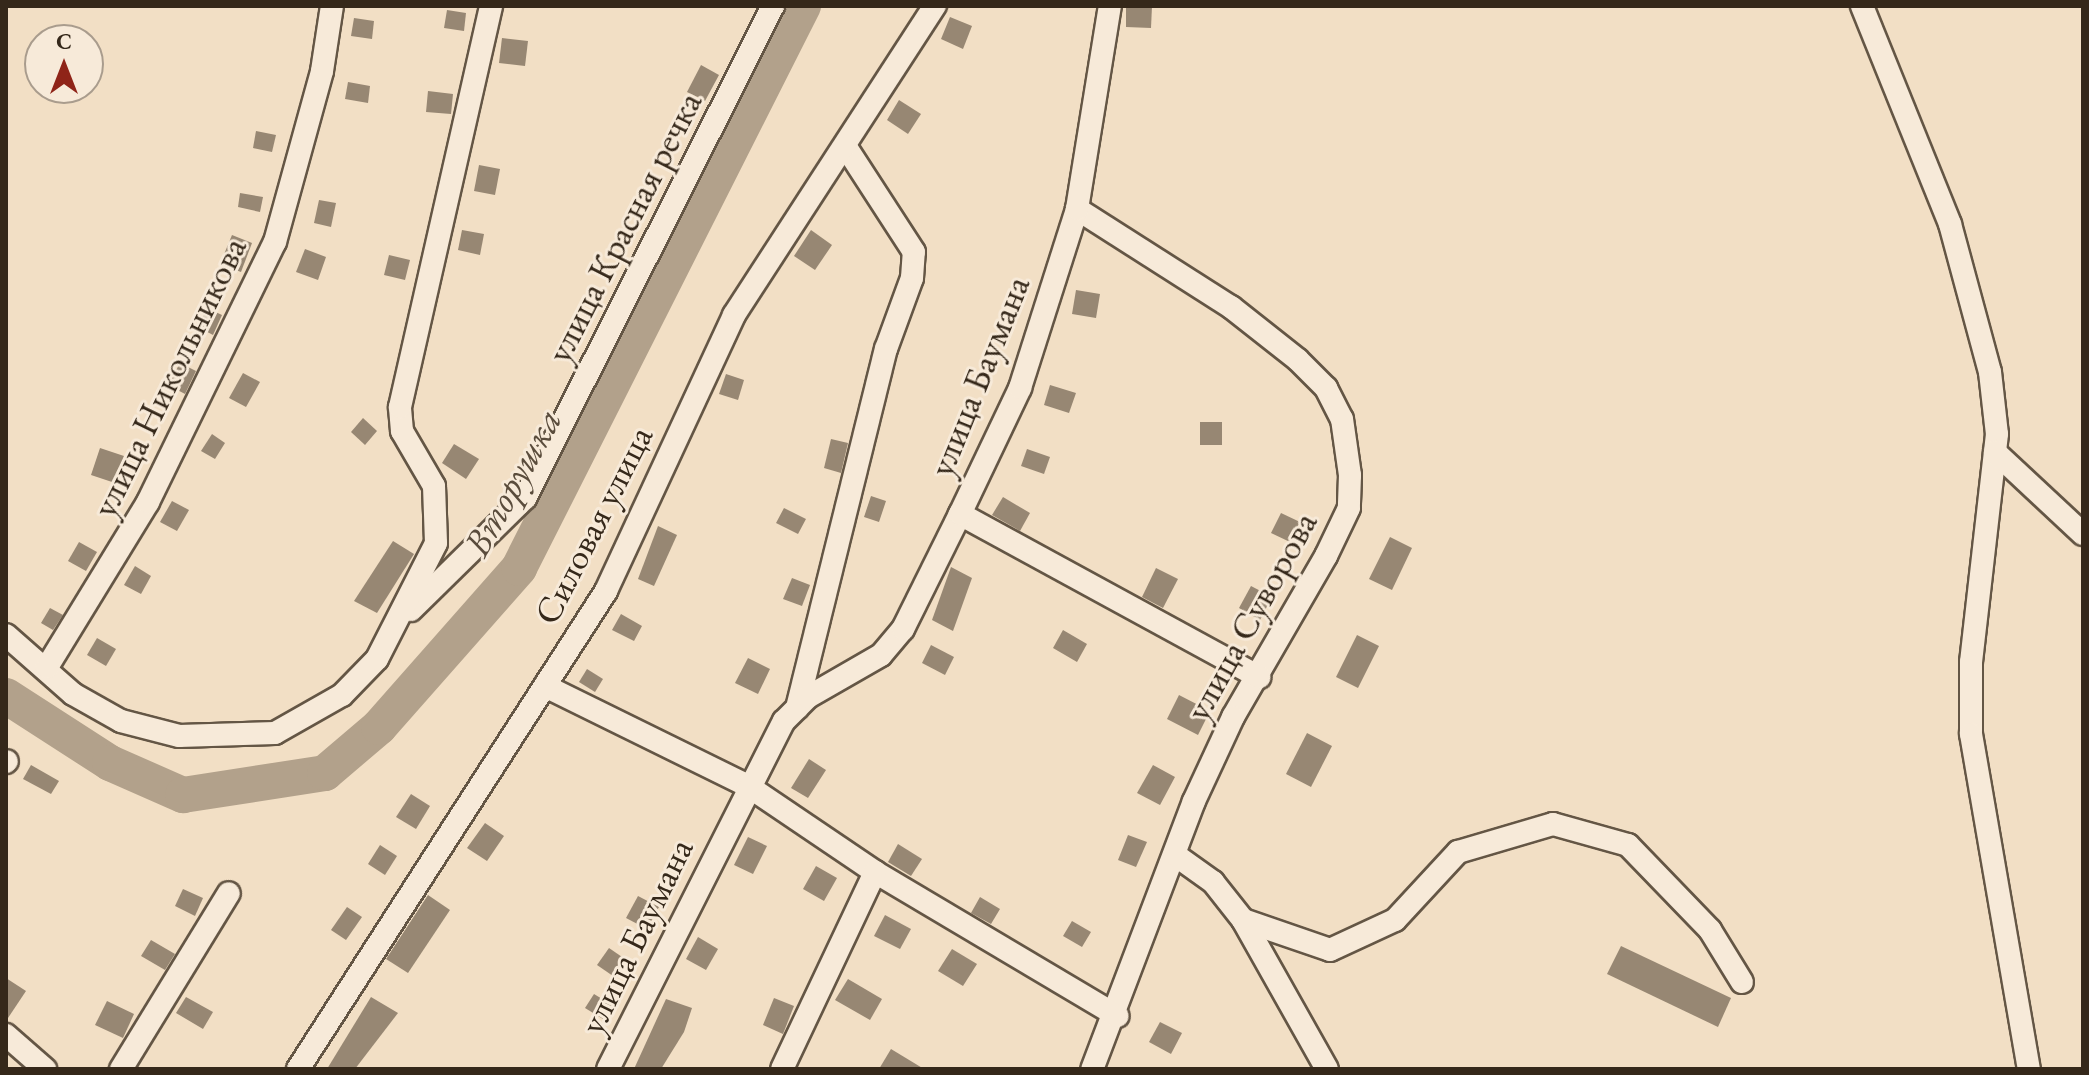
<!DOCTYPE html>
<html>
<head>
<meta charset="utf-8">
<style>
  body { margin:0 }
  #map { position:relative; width:2089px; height:1075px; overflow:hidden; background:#f2dfc5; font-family:"EB Garamond",serif }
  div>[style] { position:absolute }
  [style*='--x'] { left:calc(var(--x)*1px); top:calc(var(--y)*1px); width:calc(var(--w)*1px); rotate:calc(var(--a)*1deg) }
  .river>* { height:36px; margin:-18px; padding:0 18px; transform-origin:18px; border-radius:18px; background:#b2a18b }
  .building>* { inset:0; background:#978773 }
  .roads { filter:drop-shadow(2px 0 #645645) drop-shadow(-2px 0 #645645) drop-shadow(0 2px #645645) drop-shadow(0 -2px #645645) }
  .minor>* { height:22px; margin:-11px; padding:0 11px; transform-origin:11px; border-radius:11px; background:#f7ead9 }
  span { translate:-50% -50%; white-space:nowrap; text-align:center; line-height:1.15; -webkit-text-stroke:6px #f7ead9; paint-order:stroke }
  .street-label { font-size:36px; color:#35281a }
  .water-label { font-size:38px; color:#5a4c3c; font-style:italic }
  .frame { position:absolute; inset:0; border:8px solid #35281a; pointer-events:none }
  .north { position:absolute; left:24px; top:24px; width:80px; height:80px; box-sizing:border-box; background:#f7ead9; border:2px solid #a99c8d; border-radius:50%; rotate:0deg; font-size:22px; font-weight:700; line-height:32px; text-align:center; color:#35281a }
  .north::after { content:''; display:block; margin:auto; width:28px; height:36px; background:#8f2418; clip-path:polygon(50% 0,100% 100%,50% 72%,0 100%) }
</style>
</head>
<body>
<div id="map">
  <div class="river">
    <i style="--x:6;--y:696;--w:124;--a:32.8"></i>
    <i style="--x:110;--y:763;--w:80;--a:23.7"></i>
    <i style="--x:183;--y:795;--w:144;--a:-8.8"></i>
    <i style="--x:325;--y:773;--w:71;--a:-40.4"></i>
    <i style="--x:379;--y:727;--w:212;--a:-48.6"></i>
    <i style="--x:519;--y:568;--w:630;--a:-63.19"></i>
  </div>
  <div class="building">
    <i style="clip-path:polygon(1126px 6px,1152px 6px,1151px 28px,1126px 27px)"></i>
    <i style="clip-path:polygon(447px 10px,466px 13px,464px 31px,444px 28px)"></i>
    <i style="clip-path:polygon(950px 17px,972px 26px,963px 49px,941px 39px)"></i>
    <i style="clip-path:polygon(354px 18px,374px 21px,372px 39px,351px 36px)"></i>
    <i style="clip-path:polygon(502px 38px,528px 41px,525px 66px,499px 63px)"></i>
    <i style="clip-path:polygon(701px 65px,719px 75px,705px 101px,687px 92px)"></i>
    <i style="clip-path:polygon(348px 82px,370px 86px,368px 103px,345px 99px)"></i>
    <i style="clip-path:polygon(428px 91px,453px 94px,451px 114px,426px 112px)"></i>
    <i style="clip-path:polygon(899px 100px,921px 114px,908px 134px,887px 120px)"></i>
    <i style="clip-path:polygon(256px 131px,276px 135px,272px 152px,253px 148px)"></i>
    <i style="clip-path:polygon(479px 165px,500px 169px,495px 195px,474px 191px)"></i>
    <i style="clip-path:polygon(240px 193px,263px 197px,260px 212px,238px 207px)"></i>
    <i style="clip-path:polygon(319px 200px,336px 203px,331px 227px,314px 223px)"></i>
    <i style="clip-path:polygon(462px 230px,484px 234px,480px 255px,458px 250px)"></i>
    <i style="clip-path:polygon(811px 230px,832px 245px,815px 270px,794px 256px)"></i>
    <i style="clip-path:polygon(232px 235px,252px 243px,241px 272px,220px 264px)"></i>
    <i style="clip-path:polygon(305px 249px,326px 257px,318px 280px,296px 272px)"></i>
    <i style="clip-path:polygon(389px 255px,410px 260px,405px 280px,384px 275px)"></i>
    <i style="clip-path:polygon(1076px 290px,1100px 294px,1096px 318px,1072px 314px)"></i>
    <i style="clip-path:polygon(207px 308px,222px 315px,213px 335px,198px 327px)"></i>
    <i style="clip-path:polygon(180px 363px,196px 371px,185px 394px,168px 385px)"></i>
    <i style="clip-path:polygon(243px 373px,260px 382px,246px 407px,229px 398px)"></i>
    <i style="clip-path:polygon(726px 374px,744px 380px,738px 400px,719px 394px)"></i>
    <i style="clip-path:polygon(1050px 385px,1076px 393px,1069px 413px,1044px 405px)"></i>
    <i style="clip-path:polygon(363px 418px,377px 431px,365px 445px,351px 432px)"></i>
    <i style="clip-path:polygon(1200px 422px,1222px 422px,1222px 445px,1200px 445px)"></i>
    <i style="clip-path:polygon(212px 434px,225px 443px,215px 459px,201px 451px)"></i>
    <i style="clip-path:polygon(831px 439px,848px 443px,841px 473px,824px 468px)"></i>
    <i style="clip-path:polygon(454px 444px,479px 459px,466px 479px,442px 463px)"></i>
    <i style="clip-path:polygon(100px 448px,124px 456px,115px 483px,91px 475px)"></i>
    <i style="clip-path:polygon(1027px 449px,1050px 457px,1044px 474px,1021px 466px)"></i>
    <i style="clip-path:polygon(871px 496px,886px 501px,879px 522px,864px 517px)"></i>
    <i style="clip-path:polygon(1003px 497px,1030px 513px,1020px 531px,992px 515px)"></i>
    <i style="clip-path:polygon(172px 501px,189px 510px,177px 531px,160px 522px)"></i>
    <i style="clip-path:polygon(784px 508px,806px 519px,798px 534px,776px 523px)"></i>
    <i style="clip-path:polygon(1281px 513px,1300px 522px,1290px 542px,1271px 533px)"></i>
    <i style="clip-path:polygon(658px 526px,677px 535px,654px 586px,638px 579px)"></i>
    <i style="clip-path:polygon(1390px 537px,1412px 548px,1392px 590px,1369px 579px)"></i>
    <i style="clip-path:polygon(393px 541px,414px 554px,377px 613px,354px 601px)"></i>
    <i style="clip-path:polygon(79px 542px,97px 552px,86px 571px,68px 561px)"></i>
    <i style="clip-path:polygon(135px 566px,151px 576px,141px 594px,124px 585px)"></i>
    <i style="clip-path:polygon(951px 567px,972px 578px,953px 631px,932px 620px)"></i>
    <i style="clip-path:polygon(1156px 568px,1178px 579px,1163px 608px,1142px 597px)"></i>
    <i style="clip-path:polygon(792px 578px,810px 585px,802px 606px,783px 599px)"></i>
    <i style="clip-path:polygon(1251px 586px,1272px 597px,1260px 620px,1239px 608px)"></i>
    <i style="clip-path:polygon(50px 608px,63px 615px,53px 630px,41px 623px)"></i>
    <i style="clip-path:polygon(621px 614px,642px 626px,634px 641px,612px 630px)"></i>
    <i style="clip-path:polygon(1063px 630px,1087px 644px,1077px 662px,1053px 648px)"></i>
    <i style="clip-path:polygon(1357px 635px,1379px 646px,1358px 688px,1336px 677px)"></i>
    <i style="clip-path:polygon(97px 638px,116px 649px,106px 666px,87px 655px)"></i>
    <i style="clip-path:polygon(931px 645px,954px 657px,945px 675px,922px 663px)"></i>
    <i style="clip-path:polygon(748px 658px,770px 669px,758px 694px,735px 683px)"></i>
    <i style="clip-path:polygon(587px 669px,603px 679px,595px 692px,579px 682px)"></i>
    <i style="clip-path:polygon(1179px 695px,1210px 711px,1198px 735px,1167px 719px)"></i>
    <i style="clip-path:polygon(1307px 733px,1332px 746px,1311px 787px,1286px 774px)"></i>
    <i style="clip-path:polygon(809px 759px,826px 770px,808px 798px,791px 788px)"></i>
    <i style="clip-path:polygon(31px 765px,59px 781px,51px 794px,23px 779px)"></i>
    <i style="clip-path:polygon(1153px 765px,1175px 777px,1160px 805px,1137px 793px)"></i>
    <i style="clip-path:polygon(411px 794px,430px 806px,416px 829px,396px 817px)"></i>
    <i style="clip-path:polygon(485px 823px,504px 836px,487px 861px,467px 848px)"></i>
    <i style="clip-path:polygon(1128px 835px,1147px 842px,1136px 867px,1118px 860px)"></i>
    <i style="clip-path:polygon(748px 837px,767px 846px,753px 874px,734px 865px)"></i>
    <i style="clip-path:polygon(898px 844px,922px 859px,911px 876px,888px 862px)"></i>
    <i style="clip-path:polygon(380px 845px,397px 856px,385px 875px,368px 864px)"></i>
    <i style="clip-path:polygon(816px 866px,837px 878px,824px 901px,803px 889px)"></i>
    <i style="clip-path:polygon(183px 889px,203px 898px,195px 916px,175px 906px)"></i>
    <i style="clip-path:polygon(428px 895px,450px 910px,408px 973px,386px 959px)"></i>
    <i style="clip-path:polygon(638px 896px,659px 907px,647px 929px,626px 918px)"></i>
    <i style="clip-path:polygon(980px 897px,1000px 909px,991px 924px,971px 913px)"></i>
    <i style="clip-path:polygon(347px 907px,362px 917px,346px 940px,331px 930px)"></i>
    <i style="clip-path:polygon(885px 915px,911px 929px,900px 949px,874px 936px)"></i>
    <i style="clip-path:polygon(1072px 921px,1091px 932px,1082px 947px,1063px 936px)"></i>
    <i style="clip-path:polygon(698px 937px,718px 949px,706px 970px,686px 959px)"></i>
    <i style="clip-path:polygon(151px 940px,175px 954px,165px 970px,141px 956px)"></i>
    <i style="clip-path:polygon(1621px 946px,1731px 998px,1718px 1027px,1607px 974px)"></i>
    <i style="clip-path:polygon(609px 948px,625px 959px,613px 976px,597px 965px)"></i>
    <i style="clip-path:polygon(952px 949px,977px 964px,963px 986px,938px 971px)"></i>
    <i style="clip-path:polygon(6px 978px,26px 991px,6px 1021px)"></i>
    <i style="clip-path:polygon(848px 979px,882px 999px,870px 1020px,835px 1000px)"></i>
    <i style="clip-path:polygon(594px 994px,612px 1005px,603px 1019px,585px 1008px)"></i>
    <i style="clip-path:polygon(186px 997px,213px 1012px,203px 1029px,176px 1013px)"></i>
    <i style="clip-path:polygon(371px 997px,398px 1013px,355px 1069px,327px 1069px)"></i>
    <i style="clip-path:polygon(774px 998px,794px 1006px,783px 1034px,763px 1025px)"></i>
    <i style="clip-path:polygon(666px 999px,692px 1008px,684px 1032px,661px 1069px,634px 1069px)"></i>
    <i style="clip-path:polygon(107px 1001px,134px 1014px,123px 1038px,95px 1025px)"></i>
    <i style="clip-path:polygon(1160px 1022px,1182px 1033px,1171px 1054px,1149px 1042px)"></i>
    <i style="clip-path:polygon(891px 1049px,924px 1069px,879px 1069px)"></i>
  </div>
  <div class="roads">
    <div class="minor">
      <i style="--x:1862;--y:6;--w:235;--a:68"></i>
      <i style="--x:1950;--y:224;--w:153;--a:74.9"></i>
      <i style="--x:1990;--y:372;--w:62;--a:83.6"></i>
      <i style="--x:1997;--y:434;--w:229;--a:96.5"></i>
      <i style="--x:1971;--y:662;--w:72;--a:90"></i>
      <i style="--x:1971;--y:734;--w:340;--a:80.2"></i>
      <i style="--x:1077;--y:209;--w:183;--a:32.5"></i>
      <i style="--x:1231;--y:307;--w:85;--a:38.3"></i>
      <i style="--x:1298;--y:360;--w:40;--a:45"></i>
      <i style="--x:1326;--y:388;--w:35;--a:63"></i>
      <i style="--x:1342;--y:419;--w:57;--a:81.9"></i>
      <i style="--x:1350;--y:475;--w:33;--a:92"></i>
      <i style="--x:1349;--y:508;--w:53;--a:115.6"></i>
      <i style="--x:1326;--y:556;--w:186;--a:120"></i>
      <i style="--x:1233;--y:717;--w:93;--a:114.9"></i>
      <i style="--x:1194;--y:801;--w:287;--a:110.8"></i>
      <i style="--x:1995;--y:452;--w:120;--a:43"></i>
      <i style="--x:960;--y:514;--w:341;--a:28.6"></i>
      <i style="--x:411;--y:610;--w:160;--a:-44.5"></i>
      <i style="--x:525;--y:498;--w:551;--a:-63.25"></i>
      <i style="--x:6;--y:635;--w:89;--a:41.4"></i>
      <i style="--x:73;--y:694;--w:55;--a:29.4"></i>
      <i style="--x:121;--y:721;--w:60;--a:14.5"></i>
      <i style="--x:179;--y:736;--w:96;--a:-1.8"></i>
      <i style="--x:275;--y:733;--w:77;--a:-29.6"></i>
      <i style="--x:342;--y:695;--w:50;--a:-45.8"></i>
      <i style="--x:377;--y:659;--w:130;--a:-63"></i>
      <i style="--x:436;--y:543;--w:57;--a:-92"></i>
      <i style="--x:434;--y:486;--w:64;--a:-120.2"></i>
      <i style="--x:402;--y:431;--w:24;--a:-95"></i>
      <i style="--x:400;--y:407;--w:411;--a:-77.2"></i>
      <i style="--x:47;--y:667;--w:193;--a:-58.5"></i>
      <i style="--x:148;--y:502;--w:289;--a:-64"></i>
      <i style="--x:275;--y:242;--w:177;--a:-74.6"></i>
      <i style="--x:322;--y:71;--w:66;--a:-81.3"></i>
      <i style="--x:545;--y:686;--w:226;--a:26.2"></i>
      <i style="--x:748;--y:786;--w:153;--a:34.1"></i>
      <i style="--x:875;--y:872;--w:282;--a:30.7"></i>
      <i style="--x:797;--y:708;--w:370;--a:-76.1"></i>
      <i style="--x:886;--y:349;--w:76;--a:-69.9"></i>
      <i style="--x:912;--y:278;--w:26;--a:-86"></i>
      <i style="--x:914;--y:252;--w:123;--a:-123"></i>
      <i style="--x:6;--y:762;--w:1;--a:-45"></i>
      <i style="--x:1178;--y:857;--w:43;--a:35.5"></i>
      <i style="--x:1213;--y:882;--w:48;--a:51.7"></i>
      <i style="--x:1243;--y:920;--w:171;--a:60.6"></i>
      <i style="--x:1243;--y:920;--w:92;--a:19"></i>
      <i style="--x:1330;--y:950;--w:72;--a:-24.8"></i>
      <i style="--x:1395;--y:920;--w:93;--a:-47.2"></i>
      <i style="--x:1458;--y:852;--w:99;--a:-16.4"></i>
      <i style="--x:1553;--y:824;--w:78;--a:15.6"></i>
      <i style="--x:1628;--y:845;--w:118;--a:46"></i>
      <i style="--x:1710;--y:930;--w:61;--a:58.4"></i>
      <i style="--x:6;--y:1035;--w:52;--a:41.1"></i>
      <i style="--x:121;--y:1069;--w:206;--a:-58.5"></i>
      <i style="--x:298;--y:1069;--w:569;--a:-57.2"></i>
      <i style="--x:606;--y:591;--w:304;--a:-65.1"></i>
      <i style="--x:734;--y:315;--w:369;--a:-57"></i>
      <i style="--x:608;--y:1069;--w:390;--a:-63.2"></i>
      <i style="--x:784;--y:721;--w:34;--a:-45"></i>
      <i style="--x:808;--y:697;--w:84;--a:-29.9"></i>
      <i style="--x:881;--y:655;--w:34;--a:-50"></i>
      <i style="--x:903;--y:629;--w:128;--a:-63.6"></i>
      <i style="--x:960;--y:514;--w:140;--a:-64.5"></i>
      <i style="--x:1020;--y:388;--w:188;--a:-72.3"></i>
      <i style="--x:1077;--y:209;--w:206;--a:-80.8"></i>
      <i style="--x:782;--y:1069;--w:218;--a:-64.7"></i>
    </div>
  </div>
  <div class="street-label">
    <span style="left:624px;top:227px;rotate:-63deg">улица Красная речка</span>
    <span style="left:979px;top:376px;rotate:-68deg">улица Баумана</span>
    <span style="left:169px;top:377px;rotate:-64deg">улица Никольникова</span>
    <span style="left:593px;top:525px;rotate:-63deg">Силовая улица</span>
    <span style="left:1251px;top:616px;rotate:-61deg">улица Суворова</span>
    <span style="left:636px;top:936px;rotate:-64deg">улица Баумана</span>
  </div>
  <div class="water-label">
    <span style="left:512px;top:482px;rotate:-61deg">Вторушка</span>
  </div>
  <div class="frame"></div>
  <div class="north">С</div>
</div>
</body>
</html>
